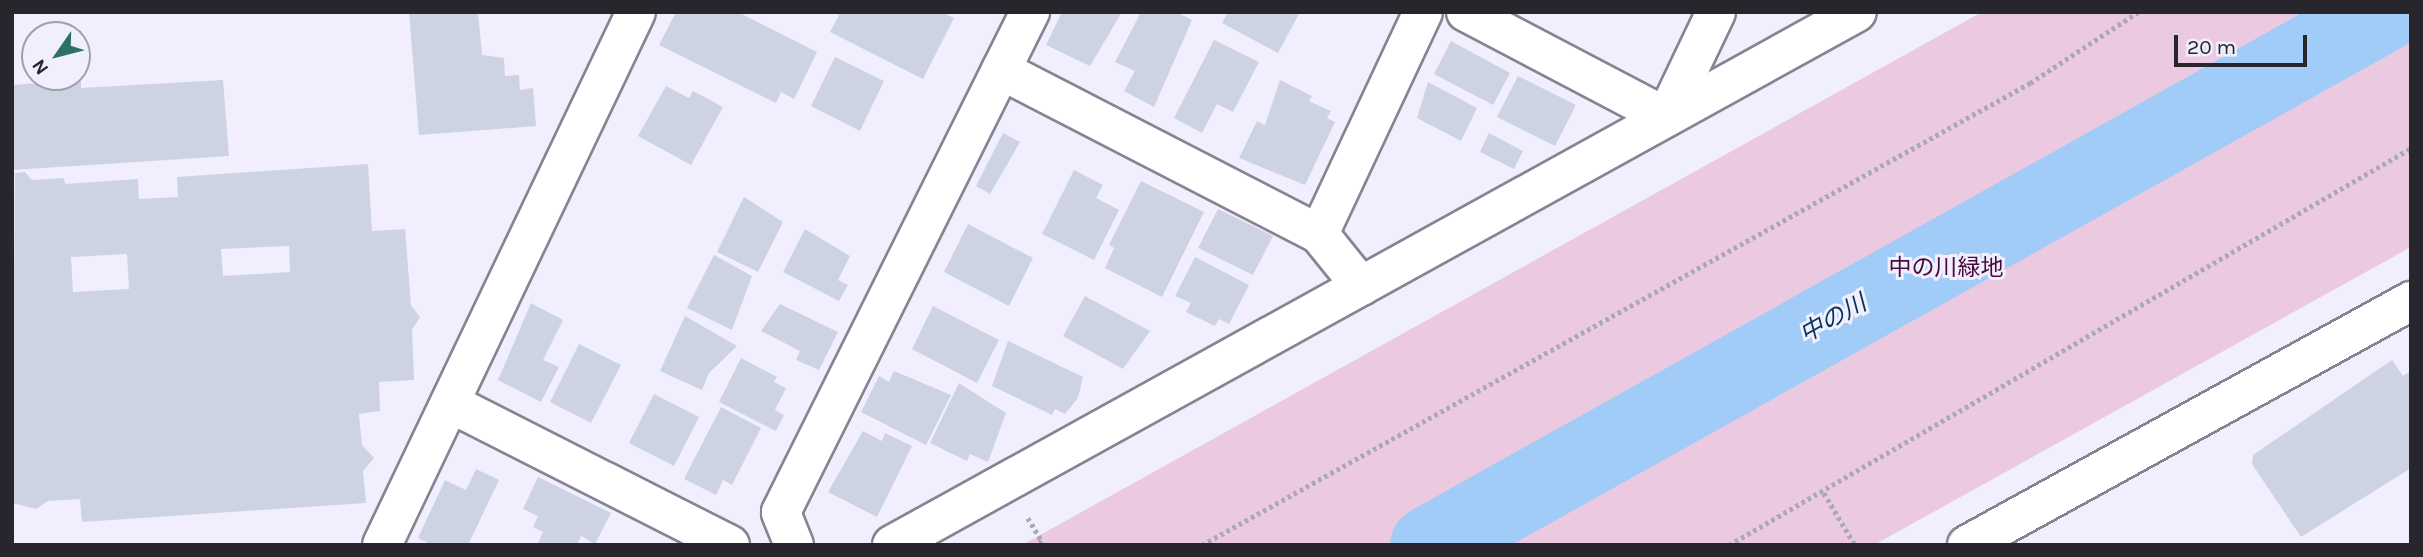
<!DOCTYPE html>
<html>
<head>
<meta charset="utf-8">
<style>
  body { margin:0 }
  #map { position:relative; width:2423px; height:557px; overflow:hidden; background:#f1effd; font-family:Karla,"Noto Sans JP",sans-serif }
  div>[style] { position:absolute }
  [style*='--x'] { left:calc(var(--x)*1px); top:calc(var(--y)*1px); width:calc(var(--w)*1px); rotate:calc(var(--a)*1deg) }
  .green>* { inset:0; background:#ebc9e0 }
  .river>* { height:79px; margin:-39.5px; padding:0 39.5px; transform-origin:39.5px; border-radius:39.5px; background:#a0ccf7 }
  .building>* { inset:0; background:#cdd3e3 }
  .path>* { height:4.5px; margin-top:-2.25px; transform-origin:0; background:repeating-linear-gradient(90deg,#a9a8b3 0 3.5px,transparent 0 7px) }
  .roads { filter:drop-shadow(2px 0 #868493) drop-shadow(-2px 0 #868493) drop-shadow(0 2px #868493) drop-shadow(0 -2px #868493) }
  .minor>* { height:38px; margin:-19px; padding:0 19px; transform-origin:19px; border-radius:19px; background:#fff }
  span { translate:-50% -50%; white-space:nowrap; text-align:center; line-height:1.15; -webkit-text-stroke:6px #f1effd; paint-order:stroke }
  .park-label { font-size:23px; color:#470b3b }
  .water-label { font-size:24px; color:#02345b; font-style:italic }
  .frame { position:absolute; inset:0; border:14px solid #27262c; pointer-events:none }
  .north { position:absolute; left:21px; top:21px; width:70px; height:70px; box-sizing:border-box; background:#f1effd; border:2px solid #a09fa9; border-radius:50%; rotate:235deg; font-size:19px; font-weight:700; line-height:28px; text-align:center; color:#27262c }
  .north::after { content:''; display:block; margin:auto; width:24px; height:32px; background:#2b7167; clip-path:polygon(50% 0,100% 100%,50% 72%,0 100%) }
  .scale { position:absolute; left:2174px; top:35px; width:133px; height:32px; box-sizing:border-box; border:4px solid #27262c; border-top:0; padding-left:9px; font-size:21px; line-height:24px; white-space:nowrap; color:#27262c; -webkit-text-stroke:5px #f1effd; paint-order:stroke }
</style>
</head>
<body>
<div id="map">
  <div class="green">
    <i style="clip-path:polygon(1982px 12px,2411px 12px,2411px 247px,1874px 545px,1022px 545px)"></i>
  </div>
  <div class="river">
    <i style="--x:1429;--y:545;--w:1093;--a:-29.19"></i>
  </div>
  <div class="building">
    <i style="clip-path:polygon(409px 12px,478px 12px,482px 55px,504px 58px,505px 76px,519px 75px,520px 90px,533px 88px,536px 126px,419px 135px)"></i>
    <i style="clip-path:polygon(676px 12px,738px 12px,817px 52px,794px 99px,781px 92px,776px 103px,659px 45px)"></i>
    <i style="clip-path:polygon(833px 12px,942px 12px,954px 18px,923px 79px,830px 32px,839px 15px)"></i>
    <i style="clip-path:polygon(1062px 12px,1122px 12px,1090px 66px,1046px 45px)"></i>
    <i style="clip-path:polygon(1141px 12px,1176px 12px,1192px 20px,1154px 107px,1124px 91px,1135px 71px,1115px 62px)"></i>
    <i style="clip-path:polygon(1228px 12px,1300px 12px,1278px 53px,1222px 23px)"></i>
    <i style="clip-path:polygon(1214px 40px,1259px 62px,1233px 112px,1217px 104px,1202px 133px,1174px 118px)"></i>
    <i style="clip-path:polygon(1451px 41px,1510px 73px,1493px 105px,1434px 74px)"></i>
    <i style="clip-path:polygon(835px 57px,884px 81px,860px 131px,811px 106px)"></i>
    <i style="clip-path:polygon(1518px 76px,1576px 105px,1555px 146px,1497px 117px)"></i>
    <i style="clip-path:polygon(81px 80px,81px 88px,223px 80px,229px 156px,12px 170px,12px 85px)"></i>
    <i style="clip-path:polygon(1280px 80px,1312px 96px,1309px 101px,1331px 111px,1327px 118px,1335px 122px,1305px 185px,1239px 158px,1257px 121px,1265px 125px)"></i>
    <i style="clip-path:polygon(1428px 82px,1477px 108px,1461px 141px,1417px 118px)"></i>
    <i style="clip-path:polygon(666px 86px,689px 98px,693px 91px,723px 107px,691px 165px,638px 136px)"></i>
    <i style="clip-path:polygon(1003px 133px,1020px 142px,990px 194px,976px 186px)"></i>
    <i style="clip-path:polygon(1489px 133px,1523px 151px,1514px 169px,1480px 152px)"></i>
    <i style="clip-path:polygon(evenodd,368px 164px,372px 231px,405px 229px,411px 305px,420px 317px,412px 330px,414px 380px,379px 382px,380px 411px,359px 414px,362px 445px,374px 458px,363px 471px,366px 503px,82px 522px,80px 499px,48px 501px,36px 509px,12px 503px,15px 173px,25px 172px,32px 180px,64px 178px,65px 184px,138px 179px,139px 199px,178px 197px,177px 177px,368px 164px,289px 246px,290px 272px,223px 276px,221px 249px,289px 246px,368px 164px,127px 254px,129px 289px,73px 292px,71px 257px,127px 254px)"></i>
    <i style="clip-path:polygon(1074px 170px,1103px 185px,1096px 198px,1119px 210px,1094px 260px,1042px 234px)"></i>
    <i style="clip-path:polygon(1141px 181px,1204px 212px,1162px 297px,1105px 268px,1114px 248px,1109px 245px)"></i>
    <i style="clip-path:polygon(744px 197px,783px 222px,758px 272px,717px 252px)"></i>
    <i style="clip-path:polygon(1218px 209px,1273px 236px,1253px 275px,1198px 248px)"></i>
    <i style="clip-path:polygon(968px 224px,1033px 258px,1009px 306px,944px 272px)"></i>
    <i style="clip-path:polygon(805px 229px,850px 256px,838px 280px,848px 285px,839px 301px,783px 272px)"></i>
    <i style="clip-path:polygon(714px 255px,752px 276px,732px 330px,687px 308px)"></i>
    <i style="clip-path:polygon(1195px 257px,1249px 285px,1229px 324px,1219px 319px,1215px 326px,1186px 312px,1191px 303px,1175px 296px)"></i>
    <i style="clip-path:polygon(1085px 296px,1150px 331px,1123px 369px,1063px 336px)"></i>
    <i style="clip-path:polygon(531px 303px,563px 320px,543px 360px,559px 367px,541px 402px,498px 380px)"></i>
    <i style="clip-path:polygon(780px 304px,838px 332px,819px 370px,796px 360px,800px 351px,761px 331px)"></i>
    <i style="clip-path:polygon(933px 306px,999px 340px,977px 383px,912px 349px)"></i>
    <i style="clip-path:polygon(685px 316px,737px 346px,709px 373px,702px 390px,660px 371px)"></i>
    <i style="clip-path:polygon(1008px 341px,1083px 377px,1078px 398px,1065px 414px,1055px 409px,1052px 415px,992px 386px)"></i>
    <i style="clip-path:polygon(579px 344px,621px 365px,591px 423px,550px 402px)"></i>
    <i style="clip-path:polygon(741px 358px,777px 377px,774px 382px,786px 388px,775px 410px,784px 415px,776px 431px,719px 402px)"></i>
    <i style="clip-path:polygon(2392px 360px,2403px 376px,2411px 371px,2411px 468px,2301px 537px,2252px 464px,2253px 455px)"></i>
    <i style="clip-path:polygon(894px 371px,951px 395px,926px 445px,861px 412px,879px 376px,889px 382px)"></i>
    <i style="clip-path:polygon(959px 383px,1006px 413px,988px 462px,970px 454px,967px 461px,930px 443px)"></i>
    <i style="clip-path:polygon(654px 394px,699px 417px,674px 466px,629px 443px)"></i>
    <i style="clip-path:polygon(721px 407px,761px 428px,732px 485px,723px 480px,716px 495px,684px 479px)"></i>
    <i style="clip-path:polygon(863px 431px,882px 441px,885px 433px,912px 446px,877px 517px,828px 492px)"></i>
    <i style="clip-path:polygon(476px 469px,499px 480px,468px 545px,432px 545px,418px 538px,445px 480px,466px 490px)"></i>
    <i style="clip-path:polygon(538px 477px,611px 513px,595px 544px,581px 536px,577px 545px,537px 545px,543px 532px,533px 527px,538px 516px,523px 509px)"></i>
  </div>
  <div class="path">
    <i style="--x:1824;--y:493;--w:61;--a:59.2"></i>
    <i style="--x:1028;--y:518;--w:27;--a:59"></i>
    <i style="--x:1042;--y:541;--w:7;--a:146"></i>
    <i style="--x:1202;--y:545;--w:948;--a:-29.16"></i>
    <i style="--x:2030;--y:83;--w:129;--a:-33.3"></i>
    <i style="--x:1729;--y:545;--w:789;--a:-30.2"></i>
  </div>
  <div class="roads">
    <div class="minor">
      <i style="--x:1466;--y:12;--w:226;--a:27.7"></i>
      <i style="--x:1666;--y:117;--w:116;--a:-64.5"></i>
      <i style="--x:1001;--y:70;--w:358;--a:27.3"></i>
      <i style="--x:1319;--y:234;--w:67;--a:51.1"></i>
      <i style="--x:1319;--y:234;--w:245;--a:-64.9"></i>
      <i style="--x:450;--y:403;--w:314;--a:26.9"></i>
      <i style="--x:382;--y:545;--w:590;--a:-64.52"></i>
      <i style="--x:794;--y:545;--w:35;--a:-112"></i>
      <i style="--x:781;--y:512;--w:559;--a:-63.53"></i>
      <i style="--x:892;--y:545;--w:1102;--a:-28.91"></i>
      <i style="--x:1967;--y:545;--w:507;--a:-28.79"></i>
    </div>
  </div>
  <div class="park-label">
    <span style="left:1946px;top:268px">中の川緑地</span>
  </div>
  <div class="water-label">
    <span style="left:1833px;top:319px;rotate:-29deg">中の川</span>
  </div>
  <div class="frame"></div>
  <div class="north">N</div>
  <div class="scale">20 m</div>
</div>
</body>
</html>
